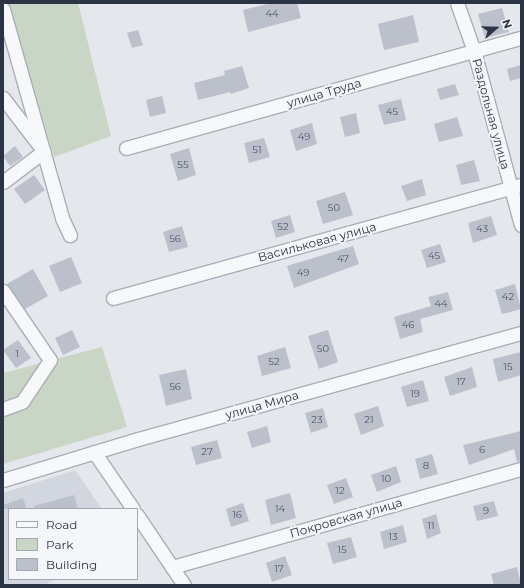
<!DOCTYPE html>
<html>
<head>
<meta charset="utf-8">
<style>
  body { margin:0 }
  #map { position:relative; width:524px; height:588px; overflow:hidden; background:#e4e7ec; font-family:Montserrat,sans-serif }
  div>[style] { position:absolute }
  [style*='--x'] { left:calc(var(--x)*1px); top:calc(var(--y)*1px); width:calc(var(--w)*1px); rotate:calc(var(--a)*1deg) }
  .built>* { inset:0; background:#d2d6de }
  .green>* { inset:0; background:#c9d6c5 }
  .building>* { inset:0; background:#bbc0ca }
  .roads { filter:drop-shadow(1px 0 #a9aeb7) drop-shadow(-1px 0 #a9aeb7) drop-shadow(0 1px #a9aeb7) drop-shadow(0 -1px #a9aeb7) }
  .street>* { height:13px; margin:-6.5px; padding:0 6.5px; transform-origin:6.5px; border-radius:6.5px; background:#f7f8fa }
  span { translate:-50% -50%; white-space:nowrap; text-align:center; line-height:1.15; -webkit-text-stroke:4px #f4f6f9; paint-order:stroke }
  .number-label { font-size:10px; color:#4f5766 }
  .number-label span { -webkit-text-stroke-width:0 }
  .street-label { font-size:12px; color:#2b3445 }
  .frame { position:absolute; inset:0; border:4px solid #2b3445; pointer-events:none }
  .legend { position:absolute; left:8px; top:508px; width:130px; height:72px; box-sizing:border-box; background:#f4f6f9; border:1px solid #a4a8b1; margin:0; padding:5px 7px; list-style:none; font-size:12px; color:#2b3445 }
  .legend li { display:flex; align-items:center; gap:8px; height:20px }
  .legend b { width:20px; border:1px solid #a4a8b1 }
  .north { position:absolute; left:476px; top:8px; width:40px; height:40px; -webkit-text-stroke:3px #f4f6f9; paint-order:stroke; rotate:70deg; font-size:11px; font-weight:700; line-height:16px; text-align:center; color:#2b3445 }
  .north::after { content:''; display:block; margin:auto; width:14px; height:18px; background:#2b3445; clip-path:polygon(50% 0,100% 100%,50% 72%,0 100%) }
</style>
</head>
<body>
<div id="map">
  <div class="built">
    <i style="clip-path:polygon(75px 470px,102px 509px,9px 509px,9px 579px,57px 579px,43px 585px,3px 585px,3px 493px)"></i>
  </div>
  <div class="green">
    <i style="clip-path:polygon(7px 3px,78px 3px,111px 136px,54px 157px)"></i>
    <i style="clip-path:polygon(102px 347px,127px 427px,3px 464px,3px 373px)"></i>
  </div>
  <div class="building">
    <i style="clip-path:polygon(272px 3px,297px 3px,301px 18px,248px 32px,243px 10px)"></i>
    <i style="clip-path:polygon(502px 8px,509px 32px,485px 38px,478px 14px)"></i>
    <i style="clip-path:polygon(413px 15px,419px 42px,384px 50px,378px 24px)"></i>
    <i style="clip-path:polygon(138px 30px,143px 45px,132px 48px,127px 33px)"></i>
    <i style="clip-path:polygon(521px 65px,521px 78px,510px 81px,507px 69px)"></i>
    <i style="clip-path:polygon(242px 66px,249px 88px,231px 94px,230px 92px,198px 100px,194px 83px,225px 75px,224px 71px)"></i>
    <i style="clip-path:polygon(455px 84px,459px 95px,440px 100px,437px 89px)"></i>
    <i style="clip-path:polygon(162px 96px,166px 113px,150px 117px,146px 100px)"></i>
    <i style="clip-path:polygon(401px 99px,406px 120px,384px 125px,378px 105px)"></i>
    <i style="clip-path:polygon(356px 113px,360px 133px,345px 137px,340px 117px)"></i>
    <i style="clip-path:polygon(457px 117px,463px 136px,439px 142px,434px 124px)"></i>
    <i style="clip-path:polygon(312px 123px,317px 144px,296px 151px,290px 130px)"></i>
    <i style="clip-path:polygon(264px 138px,270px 157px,249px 163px,244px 143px)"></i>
    <i style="clip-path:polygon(15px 146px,23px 157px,10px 166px,3px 156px)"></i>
    <i style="clip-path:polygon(189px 148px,196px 175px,178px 181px,170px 154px)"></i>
    <i style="clip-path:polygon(474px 160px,480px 181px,461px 185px,456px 165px)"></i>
    <i style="clip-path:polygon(34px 175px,45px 190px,25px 204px,14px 189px)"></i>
    <i style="clip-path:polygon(422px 179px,426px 195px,407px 201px,401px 186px)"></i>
    <i style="clip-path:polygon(345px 192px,353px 215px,323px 224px,316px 201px)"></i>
    <i style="clip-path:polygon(290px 215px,295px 232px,276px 238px,271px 221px)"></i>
    <i style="clip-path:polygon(491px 216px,497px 235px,473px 243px,468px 223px)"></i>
    <i style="clip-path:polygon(182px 226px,188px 247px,169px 252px,163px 232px)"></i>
    <i style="clip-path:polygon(440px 244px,446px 262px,427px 268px,421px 250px)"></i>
    <i style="clip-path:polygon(353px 246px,359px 264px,294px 288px,287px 266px)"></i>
    <i style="clip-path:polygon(71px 257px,82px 283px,60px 292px,49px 266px)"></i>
    <i style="clip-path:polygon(33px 269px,48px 296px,25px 309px,7px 284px)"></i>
    <i style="clip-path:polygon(515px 284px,521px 309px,502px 314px,495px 290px)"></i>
    <i style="clip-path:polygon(448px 292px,453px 310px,420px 319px,423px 332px,400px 339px,394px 317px,431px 306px,428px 297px)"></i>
    <i style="clip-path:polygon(72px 330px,80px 347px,63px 355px,55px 338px)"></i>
    <i style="clip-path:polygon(328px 330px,338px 362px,319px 369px,308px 336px)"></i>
    <i style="clip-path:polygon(18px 340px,31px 358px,16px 368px,3px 350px)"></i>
    <i style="clip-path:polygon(285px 347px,291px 368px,262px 376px,257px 356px)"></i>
    <i style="clip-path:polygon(521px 352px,521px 375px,498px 382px,493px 359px)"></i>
    <i style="clip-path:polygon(472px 367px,477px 387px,450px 396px,444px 377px)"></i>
    <i style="clip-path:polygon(186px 369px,192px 399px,166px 406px,159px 375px)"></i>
    <i style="clip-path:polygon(423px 380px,429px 401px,407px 407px,401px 387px)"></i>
    <i style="clip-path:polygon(378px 406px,384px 426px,361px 435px,354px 414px)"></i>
    <i style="clip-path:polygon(323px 408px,328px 427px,311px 433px,305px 413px)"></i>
    <i style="clip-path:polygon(267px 426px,271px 442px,252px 448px,247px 432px)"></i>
    <i style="clip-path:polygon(521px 431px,521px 461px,517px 462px,514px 449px,469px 465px,463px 445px)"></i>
    <i style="clip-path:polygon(217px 440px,222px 458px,196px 465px,191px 447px)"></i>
    <i style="clip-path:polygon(432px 454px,438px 474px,420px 479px,415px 459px)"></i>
    <i style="clip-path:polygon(396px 466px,401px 482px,377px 492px,371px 475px)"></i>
    <i style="clip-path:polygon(346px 478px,353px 497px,334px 504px,327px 485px)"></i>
    <i style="clip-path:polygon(290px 493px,296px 518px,271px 525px,265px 500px)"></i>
    <i style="clip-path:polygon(74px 495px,78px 509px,34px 509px,34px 506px)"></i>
    <i style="clip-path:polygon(23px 498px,27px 509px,3px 509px,3px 505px)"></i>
    <i style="clip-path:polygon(494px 501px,498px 516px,477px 521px,473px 506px)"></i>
    <i style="clip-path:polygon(243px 503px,249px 521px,231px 527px,226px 509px)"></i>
    <i style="clip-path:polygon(436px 514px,441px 533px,427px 539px,422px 519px)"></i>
    <i style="clip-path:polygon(403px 525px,407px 542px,384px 549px,380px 532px)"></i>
    <i style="clip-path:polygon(351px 537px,357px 557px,333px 564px,327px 543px)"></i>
    <i style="clip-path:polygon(285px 556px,292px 575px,272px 582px,266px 563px)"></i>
    <i style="clip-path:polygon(517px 567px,521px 585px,494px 585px,491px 574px)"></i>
  </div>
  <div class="roads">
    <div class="street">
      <i style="--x:457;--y:3;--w:51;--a:70.5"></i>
      <i style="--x:474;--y:51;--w:180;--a:74.9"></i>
      <i style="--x:3;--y:9;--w:217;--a:74.2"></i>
      <i style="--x:62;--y:218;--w:19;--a:65"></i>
      <i style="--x:3;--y:98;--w:59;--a:52.5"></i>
      <i style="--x:126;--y:148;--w:410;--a:-15.6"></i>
      <i style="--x:3;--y:182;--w:51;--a:-37.1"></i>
      <i style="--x:3;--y:291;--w:83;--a:55.7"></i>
      <i style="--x:50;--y:360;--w:50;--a:123.7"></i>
      <i style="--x:22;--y:402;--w:20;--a:160"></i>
      <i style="--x:113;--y:298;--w:423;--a:-15.5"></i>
      <i style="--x:94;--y:452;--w:69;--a:55.6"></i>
      <i style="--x:3;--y:480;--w:141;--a:-16.9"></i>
      <i style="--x:138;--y:439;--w:397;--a:-15.5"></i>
      <i style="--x:137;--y:515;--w:84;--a:56.1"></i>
      <i style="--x:172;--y:567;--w:362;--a:-15.7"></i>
    </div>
  </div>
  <div class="number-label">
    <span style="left:272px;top:14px">44</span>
    <span style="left:392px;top:112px">45</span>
    <span style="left:304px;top:137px">49</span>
    <span style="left:257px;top:150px">51</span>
    <span style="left:183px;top:165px">55</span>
    <span style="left:334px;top:208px">50</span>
    <span style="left:283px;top:227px">52</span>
    <span style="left:482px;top:229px">43</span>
    <span style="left:175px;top:239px">56</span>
    <span style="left:434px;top:256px">45</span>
    <span style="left:343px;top:259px">47</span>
    <span style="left:303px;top:273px">49</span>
    <span style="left:508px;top:297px">42</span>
    <span style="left:441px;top:304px">44</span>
    <span style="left:408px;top:325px">46</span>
    <span style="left:323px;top:349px">50</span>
    <span style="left:17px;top:354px">1</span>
    <span style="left:274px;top:362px">52</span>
    <span style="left:508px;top:367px">15</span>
    <span style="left:461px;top:382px">17</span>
    <span style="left:175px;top:387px">56</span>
    <span style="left:415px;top:394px">19</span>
    <span style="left:317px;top:420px">23</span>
    <span style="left:369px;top:420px">21</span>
    <span style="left:482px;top:450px">6</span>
    <span style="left:207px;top:452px">27</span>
    <span style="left:426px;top:466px">8</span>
    <span style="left:386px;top:479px">10</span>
    <span style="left:340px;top:491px">12</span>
    <span style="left:280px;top:509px">14</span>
    <span style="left:486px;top:511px">9</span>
    <span style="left:237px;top:515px">16</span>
    <span style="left:431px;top:526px">11</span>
    <span style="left:393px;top:537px">13</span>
    <span style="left:342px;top:550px">15</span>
    <span style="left:279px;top:569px">17</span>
  </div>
  <div class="street-label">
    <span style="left:324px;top:93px;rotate:-16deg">улица Труда</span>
    <span style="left:491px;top:114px;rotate:75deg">Раздольная улица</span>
    <span style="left:317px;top:242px;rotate:-15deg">Васильковая улица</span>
    <span style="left:262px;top:405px;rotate:-16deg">улица Мира</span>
    <span style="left:346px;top:518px;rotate:-16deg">Покровская улица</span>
  </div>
  <div class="frame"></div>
  <ul class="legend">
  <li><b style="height:5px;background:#f7f8fa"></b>Road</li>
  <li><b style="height:11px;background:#c9d6c5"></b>Park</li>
  <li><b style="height:11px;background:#bbc0ca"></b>Building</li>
  </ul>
  <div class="north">N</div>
</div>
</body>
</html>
